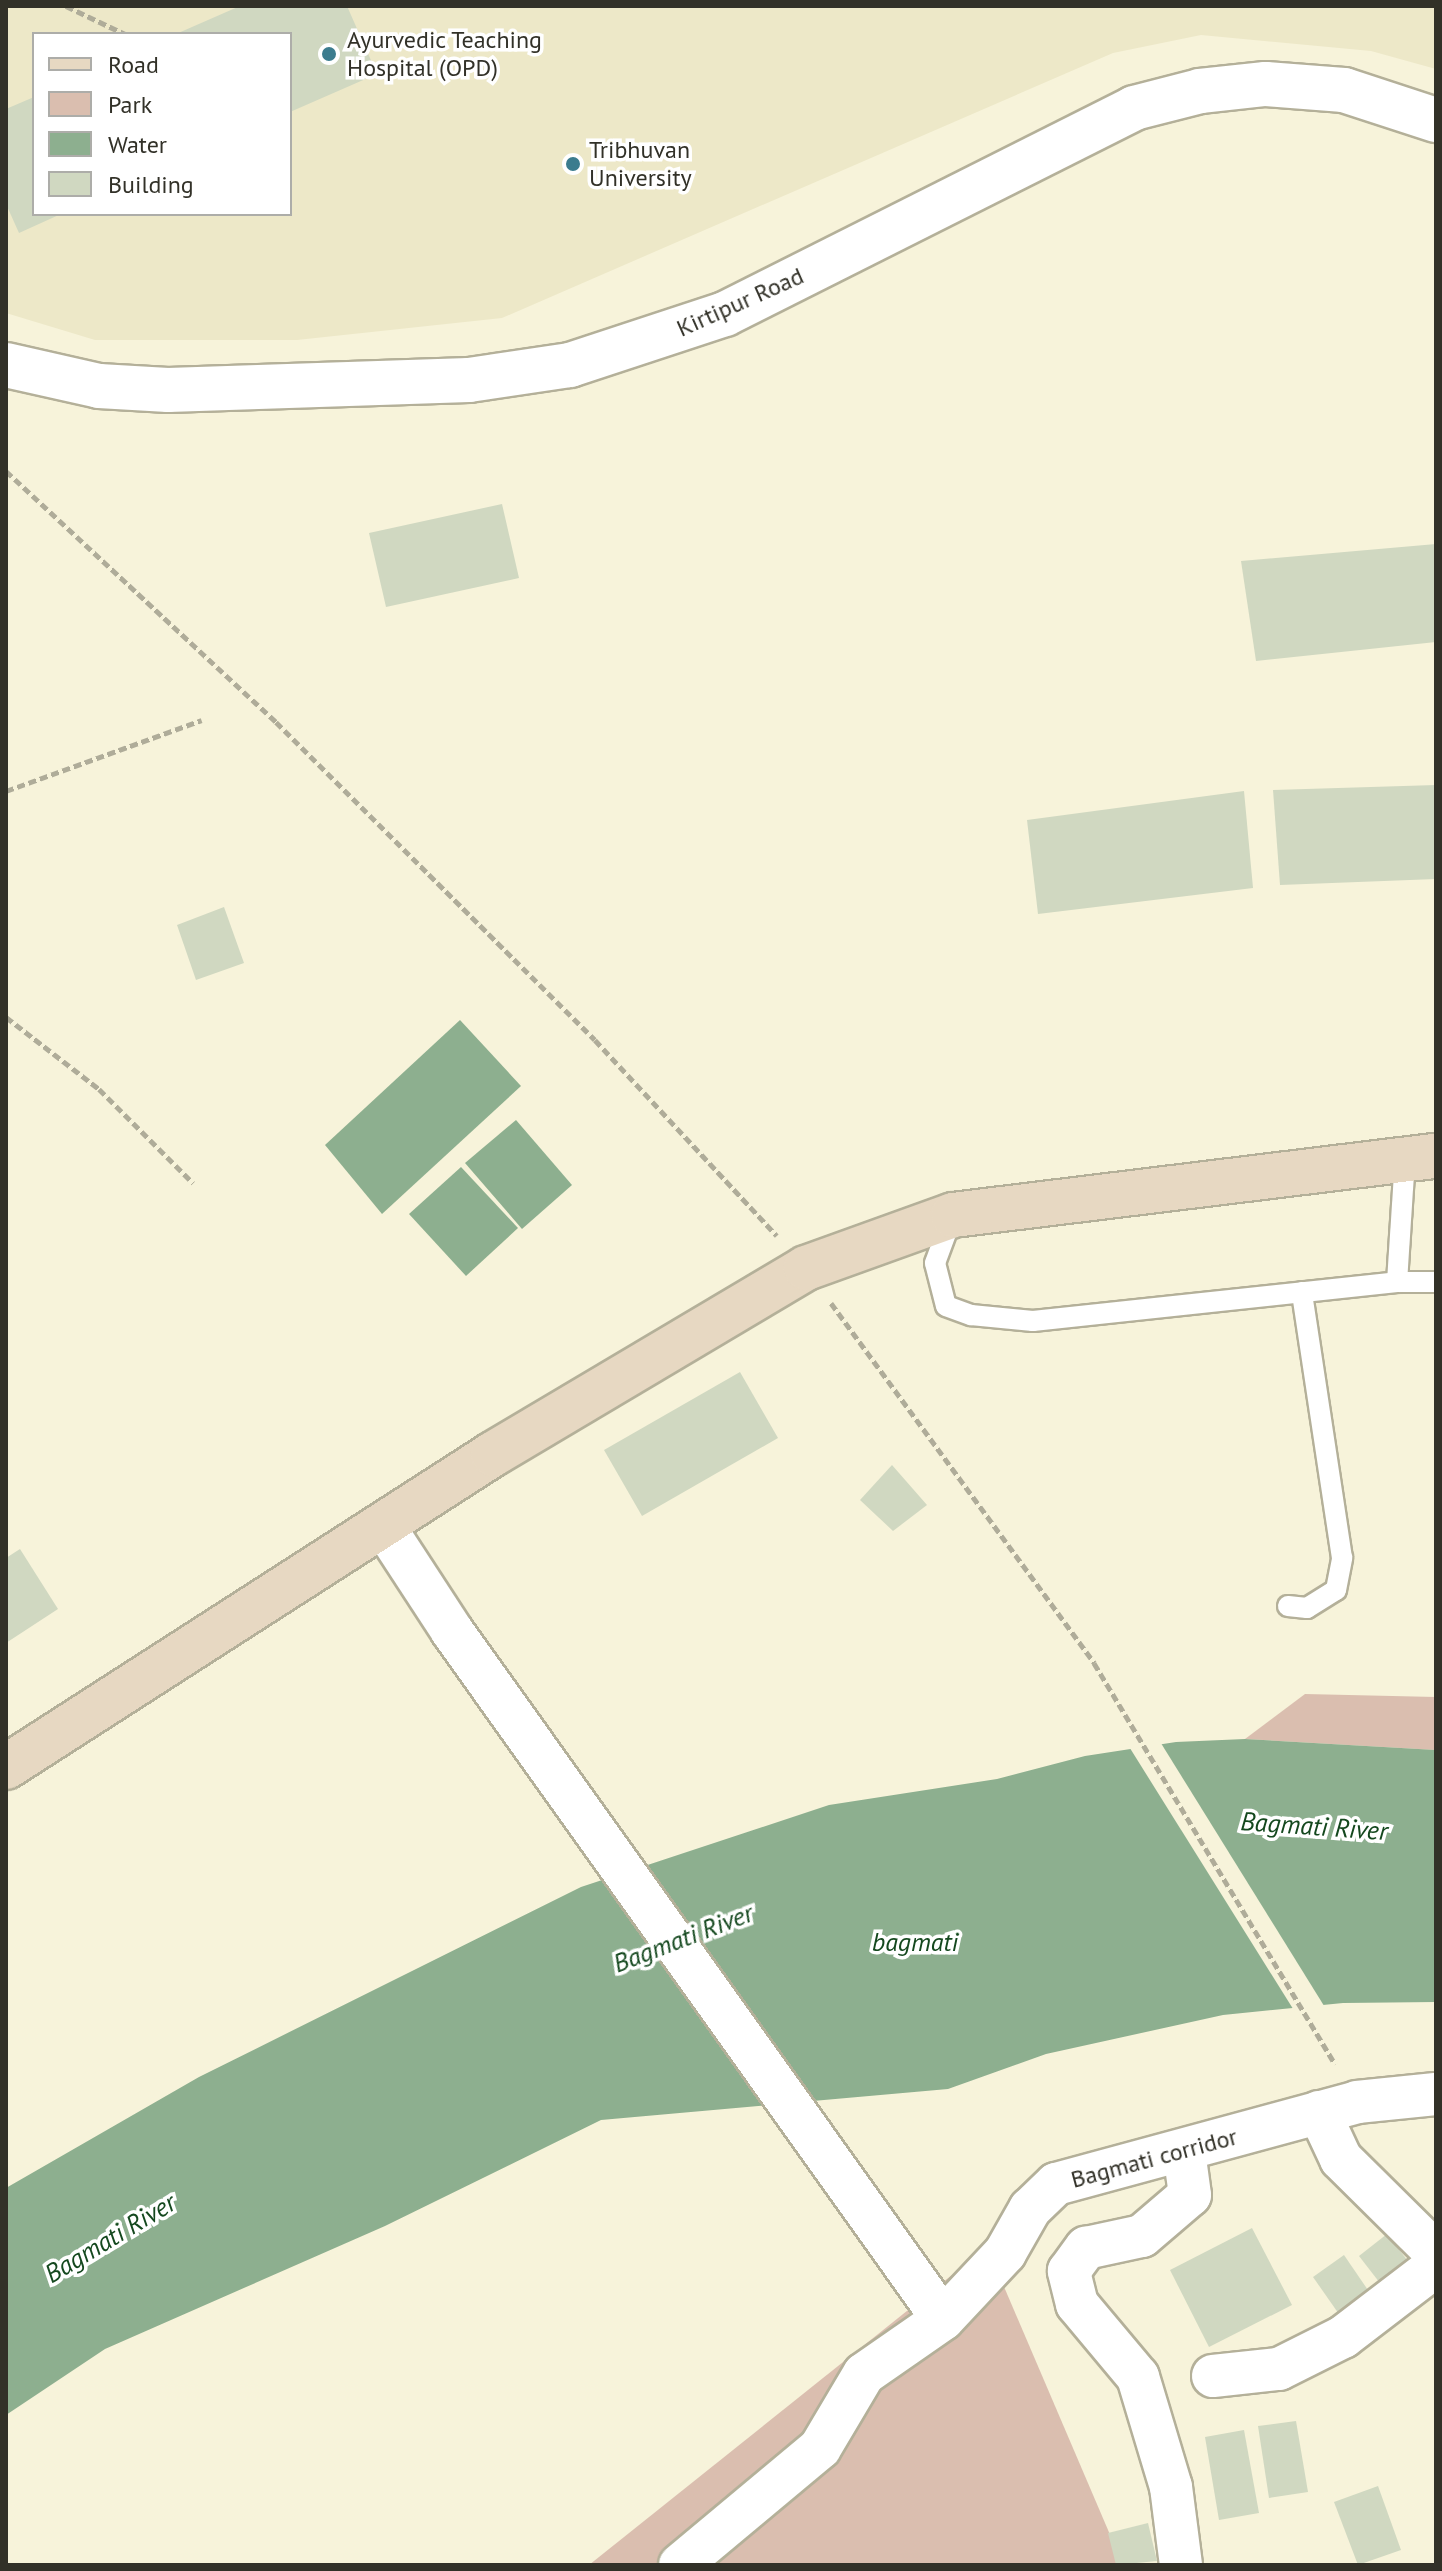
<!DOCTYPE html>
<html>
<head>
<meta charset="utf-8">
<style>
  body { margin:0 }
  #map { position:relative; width:1442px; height:2571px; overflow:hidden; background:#f7f3da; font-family:"PT Sans",sans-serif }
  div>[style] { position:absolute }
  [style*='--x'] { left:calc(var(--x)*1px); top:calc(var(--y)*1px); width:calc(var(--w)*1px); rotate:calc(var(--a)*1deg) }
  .built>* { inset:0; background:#ede8c8 }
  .green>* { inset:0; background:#dabeaf }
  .water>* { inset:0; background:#8daf8f }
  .pier>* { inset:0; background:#f7f3da }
  .building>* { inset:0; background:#d0d8c1 }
  .path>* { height:5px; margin-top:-2.5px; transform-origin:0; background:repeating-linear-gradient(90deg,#afac99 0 8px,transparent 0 12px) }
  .roads { filter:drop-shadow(2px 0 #b4b099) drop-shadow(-2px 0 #b4b099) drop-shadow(0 2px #b4b099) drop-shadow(0 -2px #b4b099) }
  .service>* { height:20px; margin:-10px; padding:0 10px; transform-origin:10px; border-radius:10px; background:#fff }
  .minor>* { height:42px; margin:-21px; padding:0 21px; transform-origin:21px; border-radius:21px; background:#fff }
  .tertiary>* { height:44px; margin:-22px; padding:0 22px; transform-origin:22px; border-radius:22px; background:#fff }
  .secondary>* { height:44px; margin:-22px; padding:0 22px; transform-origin:22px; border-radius:22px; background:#e7d8c2 }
  .dots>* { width:22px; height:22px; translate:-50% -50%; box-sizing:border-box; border:4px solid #fff; border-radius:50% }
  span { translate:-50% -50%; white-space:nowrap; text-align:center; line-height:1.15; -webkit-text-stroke:7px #fff; paint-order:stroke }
  .poi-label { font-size:24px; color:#323128 }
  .left { translate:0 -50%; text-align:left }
  .street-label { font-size:24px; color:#323128 }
  .water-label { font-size:26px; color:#14481e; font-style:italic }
  .frame { position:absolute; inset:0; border:8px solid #323128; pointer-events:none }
  .legend { position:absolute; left:32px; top:32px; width:260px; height:184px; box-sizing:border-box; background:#fff; border:2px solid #adada9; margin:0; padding:10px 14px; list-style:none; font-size:24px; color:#323128 }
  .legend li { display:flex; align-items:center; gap:16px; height:40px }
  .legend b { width:40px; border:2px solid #adada9 }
</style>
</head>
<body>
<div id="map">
  <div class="built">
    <i style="clip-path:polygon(evenodd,6px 6px,1436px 6px,1436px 69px,1371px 51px,1201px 35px,1113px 53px,502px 318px,297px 340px,95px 340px,6px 313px,6px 6px,34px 34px,290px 34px,290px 214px,34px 214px,34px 34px)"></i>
  </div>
  <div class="green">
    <i style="clip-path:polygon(1305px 1694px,1436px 1697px,1436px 1750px,1245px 1739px)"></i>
    <i style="clip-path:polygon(987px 2247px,1123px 2565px,589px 2565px)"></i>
  </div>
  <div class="water">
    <i style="clip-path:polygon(460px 1020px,521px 1086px,382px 1214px,325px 1145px)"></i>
    <i style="clip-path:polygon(516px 1120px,572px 1185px,522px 1229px,465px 1163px)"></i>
    <i style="clip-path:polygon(461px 1167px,518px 1228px,466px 1276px,409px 1214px)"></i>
    <i style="clip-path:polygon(1245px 1739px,1436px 1750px,1436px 2002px,1343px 2003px,1223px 2015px,1046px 2054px,948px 2089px,601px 2120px,385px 2226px,105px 2349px,6px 2415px,6px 2188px,199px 2077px,581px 1887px,829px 1805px,997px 1779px,1085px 1756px,1176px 1742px)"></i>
  </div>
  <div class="pier">
    <i style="clip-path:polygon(1159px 1740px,1326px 2009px,1295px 2012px,1128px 1745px)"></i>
  </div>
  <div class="building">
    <i style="clip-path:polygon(240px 6px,347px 6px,377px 74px,290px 112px,290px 34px,176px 34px)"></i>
    <i style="clip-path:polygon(34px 97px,34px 214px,61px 214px,19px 233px,6px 204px,6px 109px)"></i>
    <i style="clip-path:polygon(502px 504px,519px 578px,386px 607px,369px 533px)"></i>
    <i style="clip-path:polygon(1436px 544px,1436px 642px,1256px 661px,1241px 561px)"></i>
    <i style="clip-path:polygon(1436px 785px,1436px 879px,1280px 885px,1273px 790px)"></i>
    <i style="clip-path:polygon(1244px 791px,1253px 888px,1038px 914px,1027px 820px)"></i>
    <i style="clip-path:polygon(224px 907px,244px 963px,196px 980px,177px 925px)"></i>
    <i style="clip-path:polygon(740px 1372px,778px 1438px,642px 1516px,604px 1450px)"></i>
    <i style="clip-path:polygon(892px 1465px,927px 1505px,893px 1531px,860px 1500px)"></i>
    <i style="clip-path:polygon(20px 1549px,58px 1609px,6px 1643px,6px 1558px)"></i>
    <i style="clip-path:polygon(1252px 2228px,1292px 2305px,1209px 2347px,1170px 2270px)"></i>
    <i style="clip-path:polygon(1387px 2234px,1411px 2265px,1383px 2287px,1359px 2256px)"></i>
    <i style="clip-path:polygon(1344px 2255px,1372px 2296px,1341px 2317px,1313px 2277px)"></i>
    <i style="clip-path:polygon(1296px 2421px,1308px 2492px,1269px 2498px,1258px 2426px)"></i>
    <i style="clip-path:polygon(1244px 2430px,1259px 2513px,1219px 2520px,1205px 2437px)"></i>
    <i style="clip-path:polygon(1378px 2486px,1401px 2550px,1358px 2565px,1334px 2502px)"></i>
    <i style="clip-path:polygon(1148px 2523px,1157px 2561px,1116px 2565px,1108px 2533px)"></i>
  </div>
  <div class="path">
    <i style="--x:66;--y:6;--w:65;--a:25.4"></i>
    <i style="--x:6;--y:471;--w:369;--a:42.9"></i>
    <i style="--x:276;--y:722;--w:450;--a:44.9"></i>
    <i style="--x:595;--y:1040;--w:267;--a:47.1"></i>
    <i style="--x:6;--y:791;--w:208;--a:-19.9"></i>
    <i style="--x:6;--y:1017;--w:118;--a:37.7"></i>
    <i style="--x:99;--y:1089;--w:133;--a:45"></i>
    <i style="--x:831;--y:1303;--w:446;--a:53.8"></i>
    <i style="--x:1094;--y:1663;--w:468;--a:59"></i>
  </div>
  <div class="roads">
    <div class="service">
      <i style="--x:952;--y:1217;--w:49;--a:110.3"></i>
      <i style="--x:935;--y:1263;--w:44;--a:75.7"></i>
      <i style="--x:946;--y:1306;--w:27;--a:20"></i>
      <i style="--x:971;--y:1315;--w:62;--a:5.5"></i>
      <i style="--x:1033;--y:1321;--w:366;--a:-6.1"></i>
      <i style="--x:1397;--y:1282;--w:39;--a:0"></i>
      <i style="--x:1397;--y:1282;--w:124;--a:-86.3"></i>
      <i style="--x:1288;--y:1606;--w:19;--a:6"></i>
      <i style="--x:1307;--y:1608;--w:34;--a:-32"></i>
      <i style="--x:1336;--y:1590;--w:33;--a:-79"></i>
      <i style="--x:1342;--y:1558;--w:269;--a:-98.6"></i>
    </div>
    <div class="minor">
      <i style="--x:383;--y:1525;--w:126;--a:56.9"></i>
      <i style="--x:452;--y:1631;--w:845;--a:54.49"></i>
      <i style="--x:1319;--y:2112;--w:52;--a:64.9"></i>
      <i style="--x:1341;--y:2159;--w:134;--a:44.7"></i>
      <i style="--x:1213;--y:2376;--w:66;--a:-6.1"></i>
      <i style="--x:1279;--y:2369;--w:72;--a:-26.6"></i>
      <i style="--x:1343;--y:2337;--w:117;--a:-37.4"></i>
      <i style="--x:680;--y:2565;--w:182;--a:-39.9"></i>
      <i style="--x:820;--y:2448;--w:86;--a:-59.3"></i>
      <i style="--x:864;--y:2374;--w:96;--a:-34.8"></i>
      <i style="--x:943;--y:2319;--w:91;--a:-46.8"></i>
      <i style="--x:1005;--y:2253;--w:51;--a:-60.4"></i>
      <i style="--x:1030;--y:2209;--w:36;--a:-44"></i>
      <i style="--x:1056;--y:2184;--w:312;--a:-15.2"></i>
      <i style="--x:1357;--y:2102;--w:79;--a:-5.8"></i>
      <i style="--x:1181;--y:2565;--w:79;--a:-97.3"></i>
      <i style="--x:1171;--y:2487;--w:115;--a:-106.7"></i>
      <i style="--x:1138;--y:2377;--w:95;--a:-129.9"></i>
      <i style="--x:1077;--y:2304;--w:34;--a:-104"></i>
      <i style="--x:1069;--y:2271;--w:29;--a:-54"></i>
      <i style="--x:1086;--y:2248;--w:57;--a:-12.1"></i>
      <i style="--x:1142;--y:2236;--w:63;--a:-40.5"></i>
      <i style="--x:1190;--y:2195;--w:44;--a:-97.8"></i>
    </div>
    <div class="tertiary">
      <i style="--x:6;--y:365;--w:95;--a:12.7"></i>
      <i style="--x:99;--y:386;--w:69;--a:3.3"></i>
      <i style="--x:168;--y:390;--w:301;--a:-1.9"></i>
      <i style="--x:469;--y:380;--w:102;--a:-8.4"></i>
      <i style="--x:570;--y:365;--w:163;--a:-18.2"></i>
      <i style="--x:725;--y:314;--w:458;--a:-26.7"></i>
      <i style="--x:1134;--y:108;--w:68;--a:-14.4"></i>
      <i style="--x:1200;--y:91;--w:66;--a:-6.1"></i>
      <i style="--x:1266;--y:84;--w:78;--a:4.4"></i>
      <i style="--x:1344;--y:90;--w:97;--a:18.1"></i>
    </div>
    <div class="secondary">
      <i style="--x:6;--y:1767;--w:579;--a:-32.73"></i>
      <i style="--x:493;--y:1454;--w:364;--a:-30.7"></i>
      <i style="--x:806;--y:1268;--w:156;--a:-19.8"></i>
      <i style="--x:953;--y:1215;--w:487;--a:-7"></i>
    </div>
  </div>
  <div class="dots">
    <i style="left:329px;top:54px;background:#3b7c8e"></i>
    <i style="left:573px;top:164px;background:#3b7c8e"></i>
  </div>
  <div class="poi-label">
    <span class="left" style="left:347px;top:54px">Ayurvedic Teaching<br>Hospital (OPD)</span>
    <span class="left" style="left:589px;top:164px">Tribhuvan<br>University</span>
  </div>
  <div class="street-label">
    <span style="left:740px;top:302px;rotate:-24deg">Kirtipur Road</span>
    <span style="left:1154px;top:2158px;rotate:-15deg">Bagmati corridor</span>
  </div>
  <div class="water-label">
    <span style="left:1314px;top:1826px;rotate:4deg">Bagmati River</span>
    <span style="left:683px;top:1938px;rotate:-21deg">Bagmati River</span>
    <span style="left:915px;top:1942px">bagmati</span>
    <span style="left:110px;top:2238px;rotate:-31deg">Bagmati River</span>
  </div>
  <div class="frame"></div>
  <ul class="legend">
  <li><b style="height:10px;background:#e7d8c2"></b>Road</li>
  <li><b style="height:22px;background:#dabeaf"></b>Park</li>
  <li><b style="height:22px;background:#8daf8f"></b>Water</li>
  <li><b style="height:22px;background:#d0d8c1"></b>Building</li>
  </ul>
</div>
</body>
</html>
